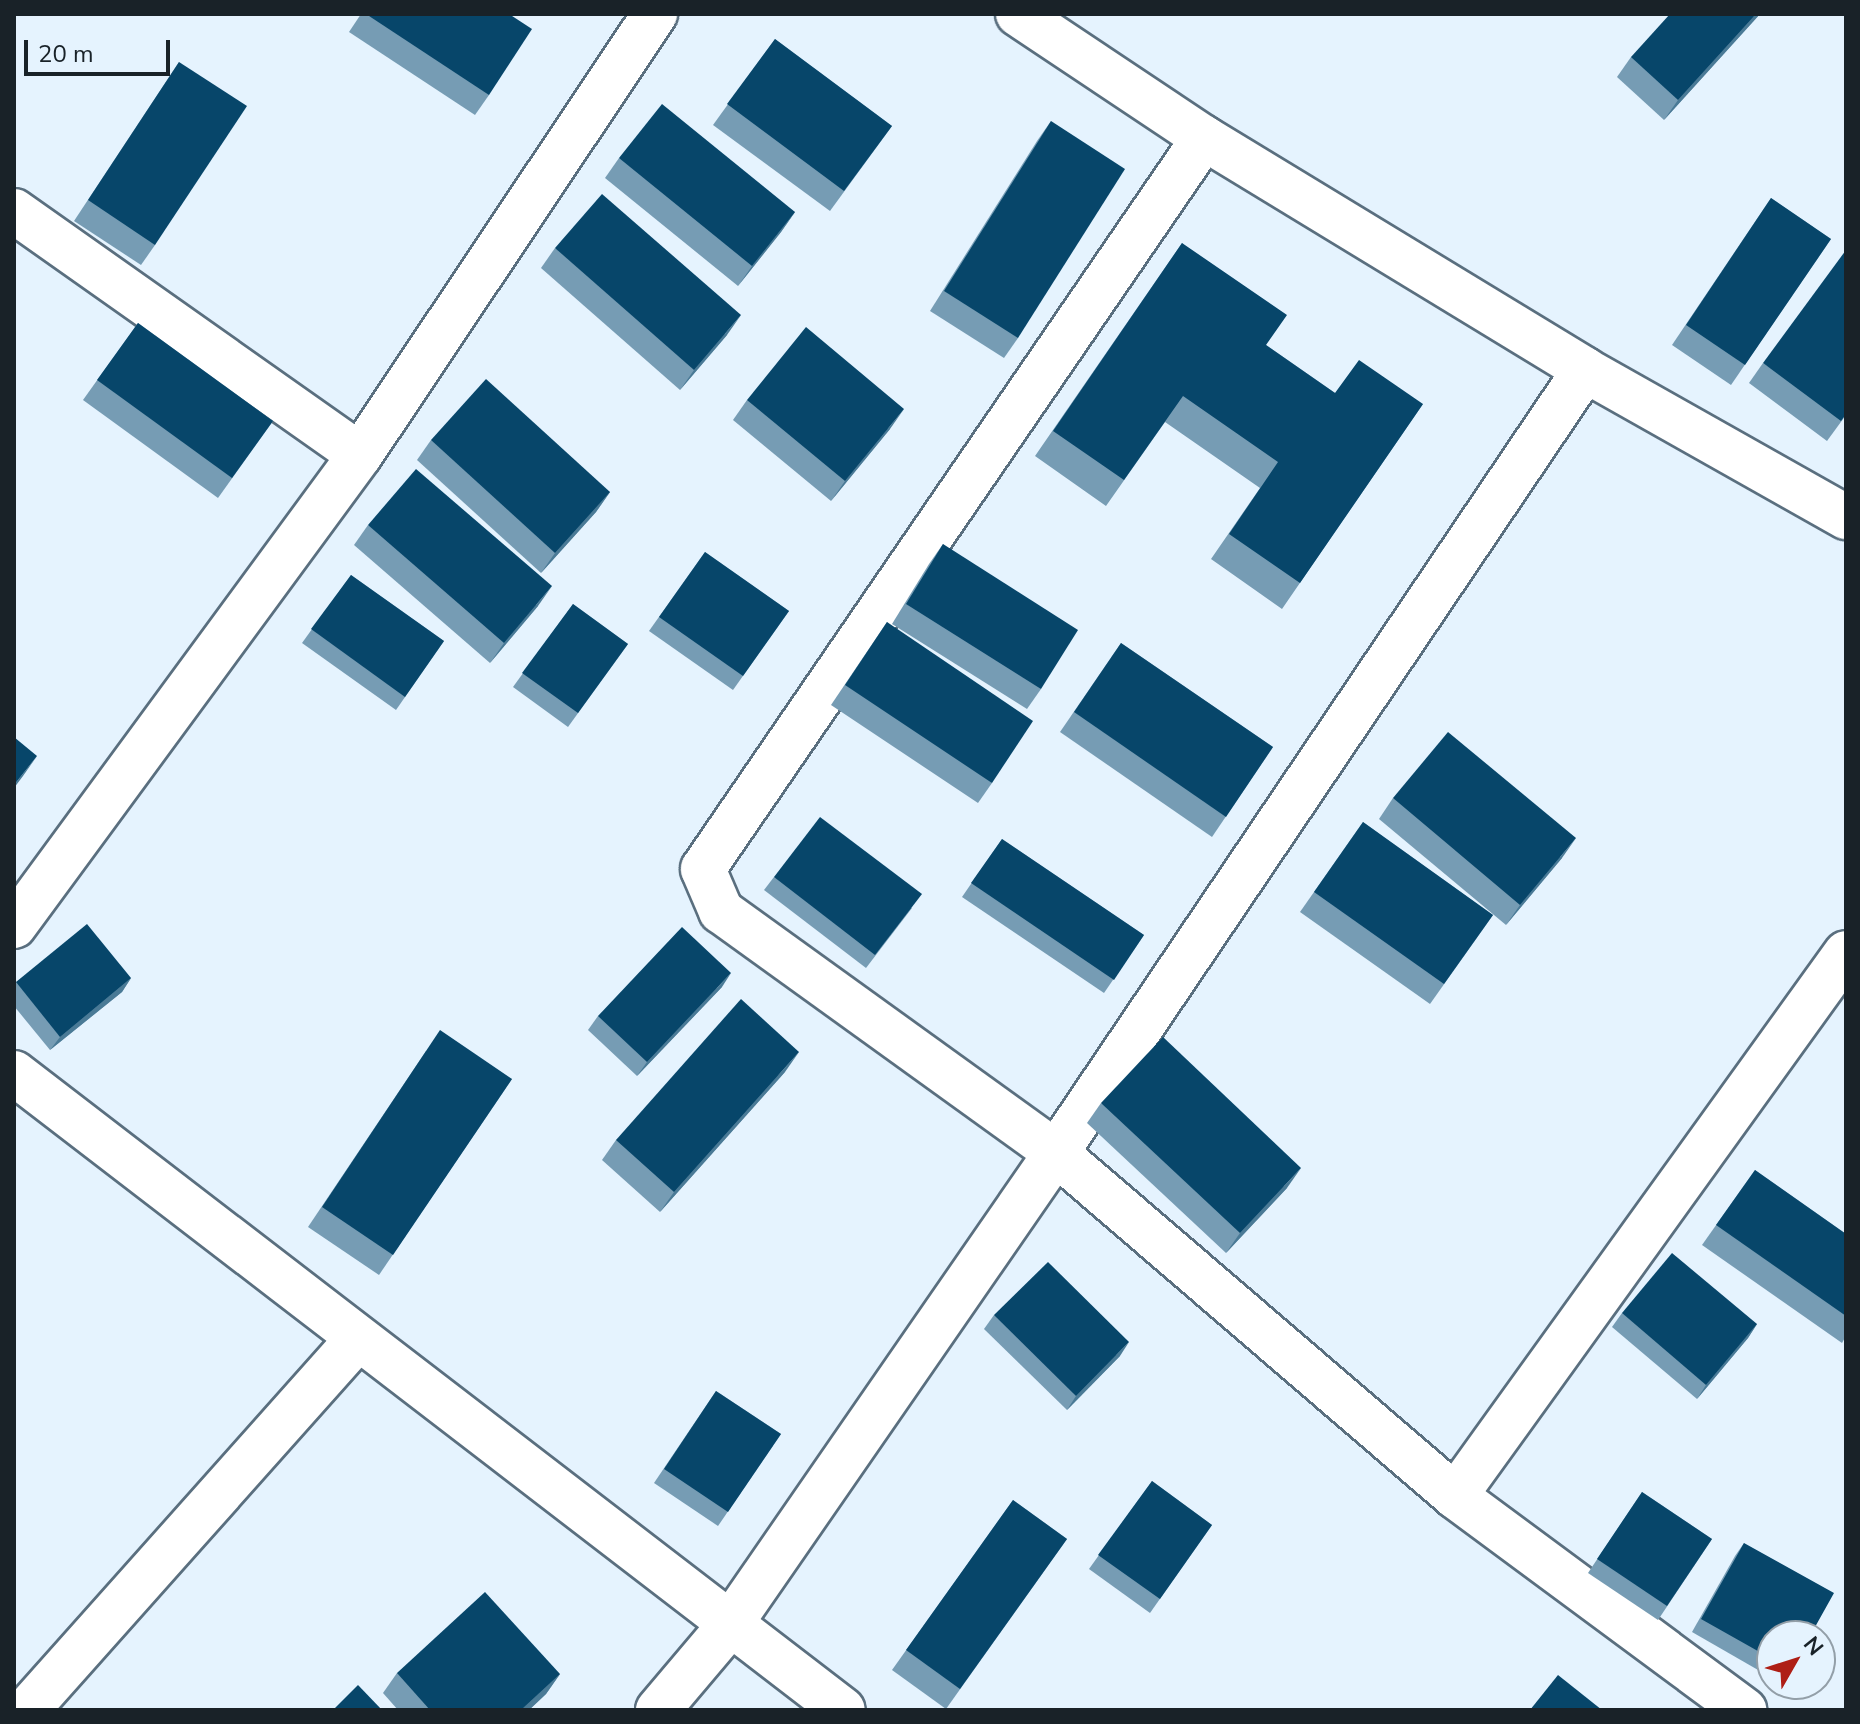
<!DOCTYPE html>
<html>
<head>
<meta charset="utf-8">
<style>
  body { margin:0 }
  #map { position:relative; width:1860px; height:1724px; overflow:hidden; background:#e5f3fe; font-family:"Nunito Sans",sans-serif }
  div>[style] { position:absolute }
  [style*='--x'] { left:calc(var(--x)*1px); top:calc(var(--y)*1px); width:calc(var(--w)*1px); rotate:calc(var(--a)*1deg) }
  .roads { filter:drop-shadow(2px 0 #5a6f7f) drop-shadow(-2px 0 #5a6f7f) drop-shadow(0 2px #5a6f7f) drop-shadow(0 -2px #5a6f7f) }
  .minor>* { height:44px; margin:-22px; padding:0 22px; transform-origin:22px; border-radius:22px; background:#fff }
  .wall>* { inset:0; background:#769cb4 }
  .shaded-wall>* { inset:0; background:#4a7a96 }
  .building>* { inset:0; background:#07466a }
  span { translate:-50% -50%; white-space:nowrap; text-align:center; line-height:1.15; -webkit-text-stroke:8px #e5f3fe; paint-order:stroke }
  .frame { position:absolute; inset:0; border:16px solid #192228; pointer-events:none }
  .north { position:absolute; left:1756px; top:1620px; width:80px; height:80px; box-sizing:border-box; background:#e5f3fe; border:2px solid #939fa8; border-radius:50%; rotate:51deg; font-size:22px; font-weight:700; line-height:32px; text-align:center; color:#192228 }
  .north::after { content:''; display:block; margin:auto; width:28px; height:36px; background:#ae1e15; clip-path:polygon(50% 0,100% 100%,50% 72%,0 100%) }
  .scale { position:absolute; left:24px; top:40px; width:146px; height:36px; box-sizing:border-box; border:4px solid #192228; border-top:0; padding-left:10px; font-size:24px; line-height:28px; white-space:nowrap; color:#192228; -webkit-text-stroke:6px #e5f3fe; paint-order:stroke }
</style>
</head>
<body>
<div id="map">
  <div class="roads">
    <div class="minor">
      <i style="--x:1018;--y:14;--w:224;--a:33.7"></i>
      <i style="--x:1204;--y:138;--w:446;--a:31.3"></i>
      <i style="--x:1585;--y:370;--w:300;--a:29.4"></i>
      <i style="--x:1204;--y:138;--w:886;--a:124.43"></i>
      <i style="--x:703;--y:869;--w:46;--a:66.8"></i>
      <i style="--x:721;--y:911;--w:413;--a:35.8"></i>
      <i style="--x:1056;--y:1153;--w:526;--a:40.68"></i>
      <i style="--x:1455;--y:1496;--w:360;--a:36.5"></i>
      <i style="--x:14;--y:211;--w:423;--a:35.2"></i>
      <i style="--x:14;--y:926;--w:584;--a:-53.7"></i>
      <i style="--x:360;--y:455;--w:531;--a:-56.22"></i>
      <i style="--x:14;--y:1073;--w:1045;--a:37.54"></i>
      <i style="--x:1455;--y:1496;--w:669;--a:-54.24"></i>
      <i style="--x:27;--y:1710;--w:497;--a:-48.3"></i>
      <i style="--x:658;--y:1710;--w:110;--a:-49.8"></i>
      <i style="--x:729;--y:1626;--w:575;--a:-55.34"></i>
      <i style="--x:1056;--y:1153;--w:945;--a:-55.96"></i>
    </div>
  </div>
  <div class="wall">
    <i style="clip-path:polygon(361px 14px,509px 14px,489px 95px,475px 115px,349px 32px)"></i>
    <i style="clip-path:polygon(1760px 14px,1664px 120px,1617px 77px,1631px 57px)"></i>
    <i style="clip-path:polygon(775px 39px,892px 126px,830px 211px,713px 125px)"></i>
    <i style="clip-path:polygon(179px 62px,155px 245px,141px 265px,74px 221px)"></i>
    <i style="clip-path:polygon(1051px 121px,1018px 338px,1004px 358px,930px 311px,1037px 141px)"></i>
    <i style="clip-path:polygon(619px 158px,795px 212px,781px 232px,738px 286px,605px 178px)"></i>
    <i style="clip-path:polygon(1771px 198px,1831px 239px,1731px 385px,1672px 345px)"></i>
    <i style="clip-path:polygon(1182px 243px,1266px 345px,1335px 393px,1423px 404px,1282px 609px,1211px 559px,1260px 488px,1165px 422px,1106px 506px,1035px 456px)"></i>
    <i style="clip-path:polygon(555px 248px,727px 335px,680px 390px,541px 268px)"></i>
    <i style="clip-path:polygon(138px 323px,273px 421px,218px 498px,83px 400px)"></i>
    <i style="clip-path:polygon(1763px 363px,1846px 415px,1827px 441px,1749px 383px)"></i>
    <i style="clip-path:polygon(747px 400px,890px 429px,831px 501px,733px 420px)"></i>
    <i style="clip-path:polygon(431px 440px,610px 492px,596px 512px,541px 573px,417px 460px)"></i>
    <i style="clip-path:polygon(368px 525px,538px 606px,490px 663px,354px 545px)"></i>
    <i style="clip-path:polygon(943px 544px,1041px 689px,1027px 709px,892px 624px,929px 564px)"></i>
    <i style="clip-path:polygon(705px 552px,789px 611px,733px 690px,649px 631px)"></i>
    <i style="clip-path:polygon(351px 575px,444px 641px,396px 710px,302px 643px)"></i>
    <i style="clip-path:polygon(573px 604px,628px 644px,568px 727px,513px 687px)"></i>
    <i style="clip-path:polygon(887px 622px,992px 783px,978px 803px,831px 705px)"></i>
    <i style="clip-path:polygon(1121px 643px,1273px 747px,1212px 837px,1060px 732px)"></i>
    <i style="clip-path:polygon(1393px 798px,1562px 858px,1506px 925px,1379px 819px)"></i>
    <i style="clip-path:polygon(1363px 822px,1493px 915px,1430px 1004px,1300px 912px)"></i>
    <i style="clip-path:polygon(1002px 839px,1144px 935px,1104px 993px,962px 897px)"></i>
    <i style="clip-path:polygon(774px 877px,912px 908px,866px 968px,764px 890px)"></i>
    <i style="clip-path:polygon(131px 978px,122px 992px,50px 1050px,14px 1006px,14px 985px,16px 982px)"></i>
    <i style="clip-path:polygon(722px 987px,637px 1076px,588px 1030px,598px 1016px)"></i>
    <i style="clip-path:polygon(426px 1051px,512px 1079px,379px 1275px,308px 1227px)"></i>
    <i style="clip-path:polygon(785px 1072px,660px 1212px,602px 1160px,616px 1140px)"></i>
    <i style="clip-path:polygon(1101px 1103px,1287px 1188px,1226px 1253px,1087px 1123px)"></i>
    <i style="clip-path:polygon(1755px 1170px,1846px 1234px,1846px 1336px,1842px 1343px,1702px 1245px)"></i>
    <i style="clip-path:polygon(1622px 1313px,1757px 1324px,1748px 1338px,1697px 1399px,1612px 1327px)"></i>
    <i style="clip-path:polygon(994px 1315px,1120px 1356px,1067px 1410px,984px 1329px)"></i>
    <i style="clip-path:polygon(716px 1391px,781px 1434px,718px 1526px,654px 1483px)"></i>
    <i style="clip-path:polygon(1152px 1481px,1212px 1525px,1150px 1613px,1089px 1569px)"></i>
    <i style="clip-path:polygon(1642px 1492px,1712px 1539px,1658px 1620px,1588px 1573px)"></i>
    <i style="clip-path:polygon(1013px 1500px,1067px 1539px,946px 1709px,892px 1670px)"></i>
    <i style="clip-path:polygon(1744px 1543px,1772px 1636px,1772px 1678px,1692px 1632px,1735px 1556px)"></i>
    <i style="clip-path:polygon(397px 1673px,560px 1674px,546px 1694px,529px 1710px,398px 1710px,383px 1693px)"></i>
  </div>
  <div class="shaded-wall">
    <i style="clip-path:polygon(1756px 14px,1760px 14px,1664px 120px,1678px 100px)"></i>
    <i style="clip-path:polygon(795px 212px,781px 232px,738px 286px,752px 266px)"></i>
    <i style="clip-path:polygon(741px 315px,727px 335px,680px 390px,694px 370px)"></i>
    <i style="clip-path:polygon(904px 409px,890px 429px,831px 501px,845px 481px)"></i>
    <i style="clip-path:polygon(610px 492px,596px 512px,541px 573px,555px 553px)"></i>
    <i style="clip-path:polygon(552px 586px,538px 606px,490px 663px,504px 643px)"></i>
    <i style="clip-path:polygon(37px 756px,23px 776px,14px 788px,14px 785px)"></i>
    <i style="clip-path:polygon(1576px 838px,1562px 858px,1506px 925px,1520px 905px)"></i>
    <i style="clip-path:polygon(731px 973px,722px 987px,637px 1076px,647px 1062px)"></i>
    <i style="clip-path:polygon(131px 978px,122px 992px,50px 1050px,60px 1037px)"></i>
    <i style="clip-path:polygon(799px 1052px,785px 1072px,660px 1212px,674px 1192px)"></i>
    <i style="clip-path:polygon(1301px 1168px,1287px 1188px,1226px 1253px,1240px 1233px)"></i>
    <i style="clip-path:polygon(1757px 1324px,1748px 1338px,1697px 1399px,1706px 1385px)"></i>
    <i style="clip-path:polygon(1129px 1342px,1120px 1356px,1067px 1410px,1076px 1396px)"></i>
    <i style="clip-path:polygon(560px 1674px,546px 1694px,529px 1710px,521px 1710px)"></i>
  </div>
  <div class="building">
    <i style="clip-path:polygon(366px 14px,509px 14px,532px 29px,489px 95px)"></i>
    <i style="clip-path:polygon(1670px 14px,1756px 14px,1678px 100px,1631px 57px)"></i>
    <i style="clip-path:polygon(775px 39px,892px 126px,844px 191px,727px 104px)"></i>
    <i style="clip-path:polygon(179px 62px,247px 106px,155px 245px,88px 200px)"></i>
    <i style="clip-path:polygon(662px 104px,795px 212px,752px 266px,619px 158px)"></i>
    <i style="clip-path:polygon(1051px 121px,1125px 169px,1018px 338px,944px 291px)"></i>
    <i style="clip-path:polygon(602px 194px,741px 315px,694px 370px,555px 248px)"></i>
    <i style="clip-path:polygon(1771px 198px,1831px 239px,1745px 365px,1686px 325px)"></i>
    <i style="clip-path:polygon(1182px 243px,1287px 315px,1266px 345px,1335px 393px,1359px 360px,1423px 404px,1300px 583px,1229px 534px,1278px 462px,1183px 396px,1124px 480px,1053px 431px)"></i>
    <i style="clip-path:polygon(1846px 250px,1846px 414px,1841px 421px,1763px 363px)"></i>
    <i style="clip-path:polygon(138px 323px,273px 421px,232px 478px,97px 380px)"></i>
    <i style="clip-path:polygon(806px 327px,904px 409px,845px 481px,747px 400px)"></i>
    <i style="clip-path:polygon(486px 379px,610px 492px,555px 553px,431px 440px)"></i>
    <i style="clip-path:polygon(416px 469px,552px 586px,504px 643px,368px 525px)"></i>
    <i style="clip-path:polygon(943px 544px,1078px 630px,1041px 689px,906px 604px)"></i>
    <i style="clip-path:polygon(705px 552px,789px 611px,743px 676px,659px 617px)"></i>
    <i style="clip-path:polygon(351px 575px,444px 641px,405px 697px,311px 629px)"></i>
    <i style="clip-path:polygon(573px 604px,628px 644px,578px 713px,522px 673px)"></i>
    <i style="clip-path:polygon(887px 622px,1033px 721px,992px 783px,845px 685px)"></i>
    <i style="clip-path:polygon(1121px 643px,1273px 747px,1226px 817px,1074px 712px)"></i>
    <i style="clip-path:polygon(1448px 732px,1576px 838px,1520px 905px,1393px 798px)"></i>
    <i style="clip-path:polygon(14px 737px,37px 756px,14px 785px)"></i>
    <i style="clip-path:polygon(820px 817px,922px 894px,875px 955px,774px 877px)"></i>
    <i style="clip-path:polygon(1363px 822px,1493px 915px,1444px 984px,1314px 892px)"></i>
    <i style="clip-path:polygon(1002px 839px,1144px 935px,1114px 980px,971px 883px)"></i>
    <i style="clip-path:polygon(87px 924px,131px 978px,60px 1037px,16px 982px)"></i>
    <i style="clip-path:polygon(682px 927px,731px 973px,647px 1062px,598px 1016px)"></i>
    <i style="clip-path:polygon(741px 999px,799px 1052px,674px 1192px,616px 1140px)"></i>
    <i style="clip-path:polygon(440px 1030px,512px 1079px,393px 1255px,322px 1207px)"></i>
    <i style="clip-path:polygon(1163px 1037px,1301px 1168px,1240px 1233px,1101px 1103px)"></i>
    <i style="clip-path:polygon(1755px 1170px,1846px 1234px,1846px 1316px,1716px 1225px)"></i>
    <i style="clip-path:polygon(1672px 1253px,1757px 1324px,1706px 1385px,1622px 1313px)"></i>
    <i style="clip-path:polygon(1048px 1262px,1129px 1342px,1076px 1396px,994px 1315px)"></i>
    <i style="clip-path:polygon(716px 1391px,781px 1434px,728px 1512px,664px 1469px)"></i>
    <i style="clip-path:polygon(1152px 1481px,1212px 1525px,1160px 1599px,1098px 1555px)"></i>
    <i style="clip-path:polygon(1642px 1492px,1712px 1539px,1667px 1606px,1597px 1559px)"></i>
    <i style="clip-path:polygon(1013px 1500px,1067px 1539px,960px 1689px,906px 1650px)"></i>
    <i style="clip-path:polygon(1744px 1543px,1834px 1593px,1810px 1636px,1772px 1636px,1772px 1659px,1701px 1619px)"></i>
    <i style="clip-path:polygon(485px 1592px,560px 1674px,521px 1710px,430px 1710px,397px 1673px)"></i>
    <i style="clip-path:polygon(1558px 1675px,1602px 1710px,1530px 1710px)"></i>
    <i style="clip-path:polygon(358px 1685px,382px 1710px,333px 1710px)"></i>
  </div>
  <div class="frame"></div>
  <div class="north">N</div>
  <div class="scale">20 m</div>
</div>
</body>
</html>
